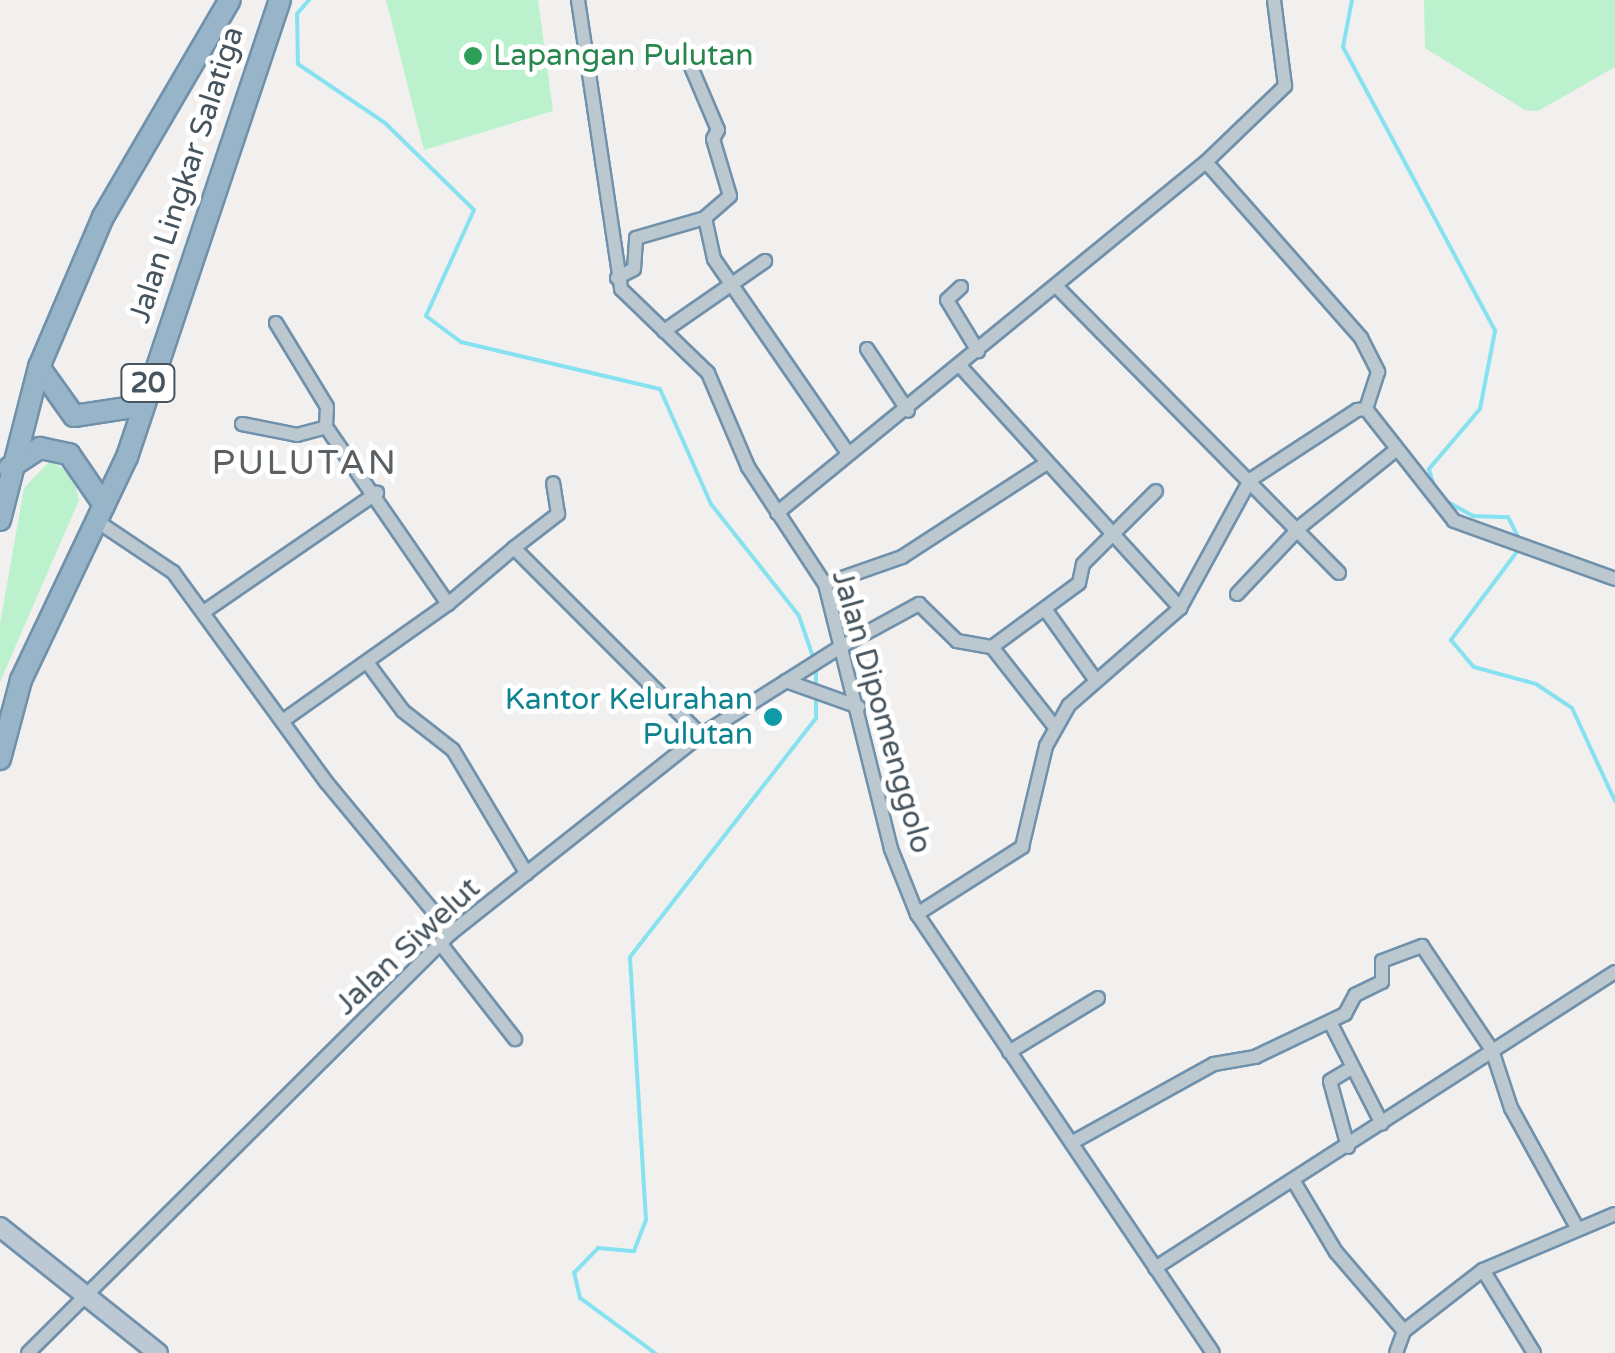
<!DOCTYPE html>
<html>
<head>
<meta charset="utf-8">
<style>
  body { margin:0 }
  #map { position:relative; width:1615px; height:1353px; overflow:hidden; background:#f2efef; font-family:"Varela Round",sans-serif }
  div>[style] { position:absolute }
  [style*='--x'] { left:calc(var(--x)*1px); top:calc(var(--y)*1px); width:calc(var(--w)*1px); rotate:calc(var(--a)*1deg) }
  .green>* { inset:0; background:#bbf1cc }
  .stream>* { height:4px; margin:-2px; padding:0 2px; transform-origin:2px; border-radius:2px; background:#86e2f0 }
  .roads { filter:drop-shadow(2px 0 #6f91ac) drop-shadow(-2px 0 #6f91ac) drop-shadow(0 2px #6f91ac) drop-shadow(0 -2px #6f91ac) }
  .minor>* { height:12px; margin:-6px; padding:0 6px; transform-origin:6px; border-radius:6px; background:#bcc8cf }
  .secondary>* { height:18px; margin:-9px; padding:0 9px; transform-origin:9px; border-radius:9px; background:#bcc9d4 }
  .trunk>* { height:20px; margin:-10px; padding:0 10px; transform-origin:10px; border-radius:10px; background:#98b4c8 }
  .dots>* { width:28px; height:28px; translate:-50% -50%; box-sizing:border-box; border:5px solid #fff; border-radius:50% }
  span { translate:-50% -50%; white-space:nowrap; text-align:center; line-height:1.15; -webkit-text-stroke:10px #fff; paint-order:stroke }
  .shield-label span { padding:2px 8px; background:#fff; border:2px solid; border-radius:8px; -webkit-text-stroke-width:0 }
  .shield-label { font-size:28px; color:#46545e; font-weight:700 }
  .leisure-label { font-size:30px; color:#27864d }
  .left { translate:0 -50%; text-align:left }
  .street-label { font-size:30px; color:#46545e }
  .culture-label { font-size:30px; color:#0d838f }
  .right { translate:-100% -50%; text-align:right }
  .quarter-label { font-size:35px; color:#5b6064; letter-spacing:2.5px }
</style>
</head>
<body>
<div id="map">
  <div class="green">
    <i style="clip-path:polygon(386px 0,538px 0,553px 111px,424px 150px)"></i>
    <i style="clip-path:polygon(1424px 0,1615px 0,1615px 67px,1538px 111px,1525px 110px,1425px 48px)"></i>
    <i style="clip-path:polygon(50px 461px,73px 475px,79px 500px,0 682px,0 624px,24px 488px)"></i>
  </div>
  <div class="stream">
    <i style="--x:309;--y:0;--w:18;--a:131"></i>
    <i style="--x:297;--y:14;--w:50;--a:88.9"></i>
    <i style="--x:298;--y:64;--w:105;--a:34.1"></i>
    <i style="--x:385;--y:123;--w:124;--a:44.3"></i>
    <i style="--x:474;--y:210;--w:116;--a:114.4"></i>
    <i style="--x:426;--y:316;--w:44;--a:36.6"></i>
    <i style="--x:461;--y:342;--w:204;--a:13.3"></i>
    <i style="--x:660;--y:389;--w:126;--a:66.1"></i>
    <i style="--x:711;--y:504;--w:142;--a:51.8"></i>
    <i style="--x:799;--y:616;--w:43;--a:71.1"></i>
    <i style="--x:1352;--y:0;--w:48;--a:100.8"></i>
    <i style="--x:1343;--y:47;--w:322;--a:61.8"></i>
    <i style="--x:1495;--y:331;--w:79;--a:100.9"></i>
    <i style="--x:1480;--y:409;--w:79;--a:130.4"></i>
    <i style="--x:1429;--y:469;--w:18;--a:74"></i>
    <i style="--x:1446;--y:501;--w:31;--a:29"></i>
    <i style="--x:1473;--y:516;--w:35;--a:2"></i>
    <i style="--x:1508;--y:517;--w:25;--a:63"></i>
    <i style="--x:1519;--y:549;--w:114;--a:126.8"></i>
    <i style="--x:1451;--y:640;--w:35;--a:50"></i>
    <i style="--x:1474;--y:667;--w:64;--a:15.3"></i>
    <i style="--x:1536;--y:684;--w:43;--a:33.7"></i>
    <i style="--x:1572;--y:708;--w:102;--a:65.2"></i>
    <i style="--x:655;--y:1353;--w:93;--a:-143.7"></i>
    <i style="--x:580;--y:1298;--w:26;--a:-103"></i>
    <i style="--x:574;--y:1273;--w:35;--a:-46"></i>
    <i style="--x:598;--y:1248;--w:36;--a:5"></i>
    <i style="--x:634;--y:1251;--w:33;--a:-69"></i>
    <i style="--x:646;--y:1220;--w:263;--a:-93.5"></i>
    <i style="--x:630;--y:957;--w:303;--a:-52.1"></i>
    <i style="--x:816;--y:718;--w:52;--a:-90"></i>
  </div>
  <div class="roads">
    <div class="minor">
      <i style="--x:578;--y:0;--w:292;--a:81.5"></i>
      <i style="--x:621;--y:289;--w:121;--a:44"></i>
      <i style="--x:708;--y:373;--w:102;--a:66.9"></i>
      <i style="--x:748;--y:467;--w:140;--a:56.7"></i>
      <i style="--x:825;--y:584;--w:273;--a:76"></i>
      <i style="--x:891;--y:849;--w:70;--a:68.2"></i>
      <i style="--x:917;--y:914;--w:529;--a:56.01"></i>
      <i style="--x:689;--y:62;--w:74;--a:66.9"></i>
      <i style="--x:718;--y:130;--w:10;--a:119"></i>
      <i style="--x:713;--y:139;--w:59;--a:73.4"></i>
      <i style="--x:730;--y:196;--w:33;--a:139"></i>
      <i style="--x:705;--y:218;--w:42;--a:77.6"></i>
      <i style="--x:714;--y:259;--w:236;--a:55.4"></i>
      <i style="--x:1206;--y:162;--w:110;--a:-43.9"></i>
      <i style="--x:1285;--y:86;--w:87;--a:-97.3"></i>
      <i style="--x:617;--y:278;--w:19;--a:-28"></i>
      <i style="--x:634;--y:269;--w:31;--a:-86"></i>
      <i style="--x:636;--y:238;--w:72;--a:-16.2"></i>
      <i style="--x:1056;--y:286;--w:403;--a:45.4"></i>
      <i style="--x:961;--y:287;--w:19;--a:137"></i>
      <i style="--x:947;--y:300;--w:60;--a:58.7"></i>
      <i style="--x:276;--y:323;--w:98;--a:58.7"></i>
      <i style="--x:327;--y:407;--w:20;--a:93"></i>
      <i style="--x:326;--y:427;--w:215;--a:55.4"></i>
      <i style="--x:448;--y:604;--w:87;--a:-40.3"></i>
      <i style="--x:514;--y:548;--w:264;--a:45"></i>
      <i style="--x:664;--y:331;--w:123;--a:-34.7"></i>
      <i style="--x:867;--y:349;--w:74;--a:56.5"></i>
      <i style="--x:961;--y:367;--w:326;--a:47.7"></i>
      <i style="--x:242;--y:424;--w:56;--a:11.3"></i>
      <i style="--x:297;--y:435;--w:30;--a:-15"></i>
      <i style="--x:777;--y:513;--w:554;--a:-39.29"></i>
      <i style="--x:1206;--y:162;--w:235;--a:48.6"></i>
      <i style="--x:1361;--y:338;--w:38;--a:63"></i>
      <i style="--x:1378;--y:372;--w:39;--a:108"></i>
      <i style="--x:97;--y:521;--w:92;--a:33.9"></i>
      <i style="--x:173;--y:572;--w:261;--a:53.9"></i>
      <i style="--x:327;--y:783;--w:195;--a:50.4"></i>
      <i style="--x:514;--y:548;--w:56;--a:-37.7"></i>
      <i style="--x:558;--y:514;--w:31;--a:-99"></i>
      <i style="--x:825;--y:584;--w:82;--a:-19.3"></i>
      <i style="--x:902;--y:557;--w:171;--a:-33"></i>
      <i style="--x:1237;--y:594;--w:93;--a:-46.7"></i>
      <i style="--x:1301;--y:526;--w:123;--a:-38.7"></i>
      <i style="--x:1045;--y:609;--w:85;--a:54.6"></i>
      <i style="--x:205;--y:611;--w:209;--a:-34.5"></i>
      <i style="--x:992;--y:647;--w:108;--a:-36.3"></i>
      <i style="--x:1079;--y:583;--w:19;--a:-78"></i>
      <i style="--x:1083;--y:564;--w:103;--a:-45"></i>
      <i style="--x:369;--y:665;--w:57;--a:53.5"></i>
      <i style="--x:403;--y:711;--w:63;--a:38"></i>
      <i style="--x:453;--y:750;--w:144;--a:59.2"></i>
      <i style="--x:786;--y:681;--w:77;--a:19.6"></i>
      <i style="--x:284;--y:720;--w:201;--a:-35.3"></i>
      <i style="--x:917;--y:914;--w:125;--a:-32.5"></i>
      <i style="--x:1022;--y:847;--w:104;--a:-76.6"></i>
      <i style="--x:1046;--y:746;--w:47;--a:-60.7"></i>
      <i style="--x:1069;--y:705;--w:147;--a:-41.1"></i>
      <i style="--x:1180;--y:608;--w:146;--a:-61.3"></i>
      <i style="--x:1250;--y:480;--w:128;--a:-33.2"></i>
      <i style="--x:1357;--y:410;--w:9;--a:-6"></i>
      <i style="--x:1366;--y:409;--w:142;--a:51.8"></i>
      <i style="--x:1454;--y:521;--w:171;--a:19.8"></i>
      <i style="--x:440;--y:943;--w:122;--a:52"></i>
      <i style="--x:1330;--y:1022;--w:114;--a:63"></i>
      <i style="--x:1009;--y:1052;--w:104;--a:-31.2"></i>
      <i style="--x:1073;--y:1142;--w:161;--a:-29"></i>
      <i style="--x:1214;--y:1064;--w:42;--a:-9.7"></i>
      <i style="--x:1255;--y:1057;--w:100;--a:-25.5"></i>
      <i style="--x:1345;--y:1014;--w:21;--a:-62"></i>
      <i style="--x:1355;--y:995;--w:30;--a:-26"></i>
      <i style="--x:1382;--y:982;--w:21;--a:-90"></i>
      <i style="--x:1382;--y:961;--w:43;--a:-20.6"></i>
      <i style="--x:1422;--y:946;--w:125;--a:56.1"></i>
      <i style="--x:1492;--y:1050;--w:61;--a:71.9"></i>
      <i style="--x:1511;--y:1108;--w:132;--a:61.1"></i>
      <i style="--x:1348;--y:1147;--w:68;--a:-105.3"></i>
      <i style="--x:1330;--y:1081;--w:23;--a:-31"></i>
      <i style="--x:1293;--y:1180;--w:84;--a:59.2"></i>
      <i style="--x:1336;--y:1252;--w:104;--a:49.3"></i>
      <i style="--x:1155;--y:1268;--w:547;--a:-32.76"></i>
      <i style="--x:1483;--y:1270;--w:97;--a:58.4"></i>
      <i style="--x:28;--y:1353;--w:596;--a:-44.8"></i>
      <i style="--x:451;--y:933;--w:319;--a:-38.4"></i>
      <i style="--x:701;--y:735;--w:167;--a:-32.3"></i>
      <i style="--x:842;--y:646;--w:88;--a:-28.6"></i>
      <i style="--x:919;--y:604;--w:53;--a:44.2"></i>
      <i style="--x:957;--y:641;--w:36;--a:10"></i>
      <i style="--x:992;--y:647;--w:100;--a:51.9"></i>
      <i style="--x:1396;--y:1353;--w:23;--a:-70"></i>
      <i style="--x:1404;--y:1331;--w:100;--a:-37.7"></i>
      <i style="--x:1483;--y:1270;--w:143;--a:-23"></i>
    </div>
    <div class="secondary">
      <i style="--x:0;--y:1227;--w:202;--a:38.6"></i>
    </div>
    <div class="trunk">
      <i style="--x:39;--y:367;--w:60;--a:54.5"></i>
      <i style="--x:74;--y:416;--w:67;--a:-8.6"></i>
      <i style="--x:9;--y:468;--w:37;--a:-33"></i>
      <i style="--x:40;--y:448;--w:30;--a:12"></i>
      <i style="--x:69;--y:454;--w:62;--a:55.5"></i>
      <i style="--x:0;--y:520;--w:158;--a:-75.7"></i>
      <i style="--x:39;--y:367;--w:163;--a:-66.9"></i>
      <i style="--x:103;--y:217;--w:251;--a:-59.7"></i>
      <i style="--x:0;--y:759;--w:82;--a:-75.1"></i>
      <i style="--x:21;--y:680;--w:247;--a:-64.6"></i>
      <i style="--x:127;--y:457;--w:482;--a:-71.5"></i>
    </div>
  </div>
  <div class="dots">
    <i style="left:473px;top:56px;background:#2e9e5b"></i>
    <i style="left:773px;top:717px;background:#0f9aa8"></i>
  </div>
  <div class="shield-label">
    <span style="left:148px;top:383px">20</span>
  </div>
  <div class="leisure-label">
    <span class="left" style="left:493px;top:56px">Lapangan Pulutan</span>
  </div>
  <div class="street-label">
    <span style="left:187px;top:175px;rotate:-72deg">Jalan Lingkar Salatiga</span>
    <span style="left:881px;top:712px;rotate:74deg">Jalan Dipomenggolo</span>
    <span style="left:408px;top:947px;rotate:-43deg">Jalan Siwelut</span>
  </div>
  <div class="culture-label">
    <span class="right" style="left:753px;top:717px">Kantor Kelurahan<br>Pulutan</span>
  </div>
  <div class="quarter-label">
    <span style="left:305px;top:463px">PULUTAN</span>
  </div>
</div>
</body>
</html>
